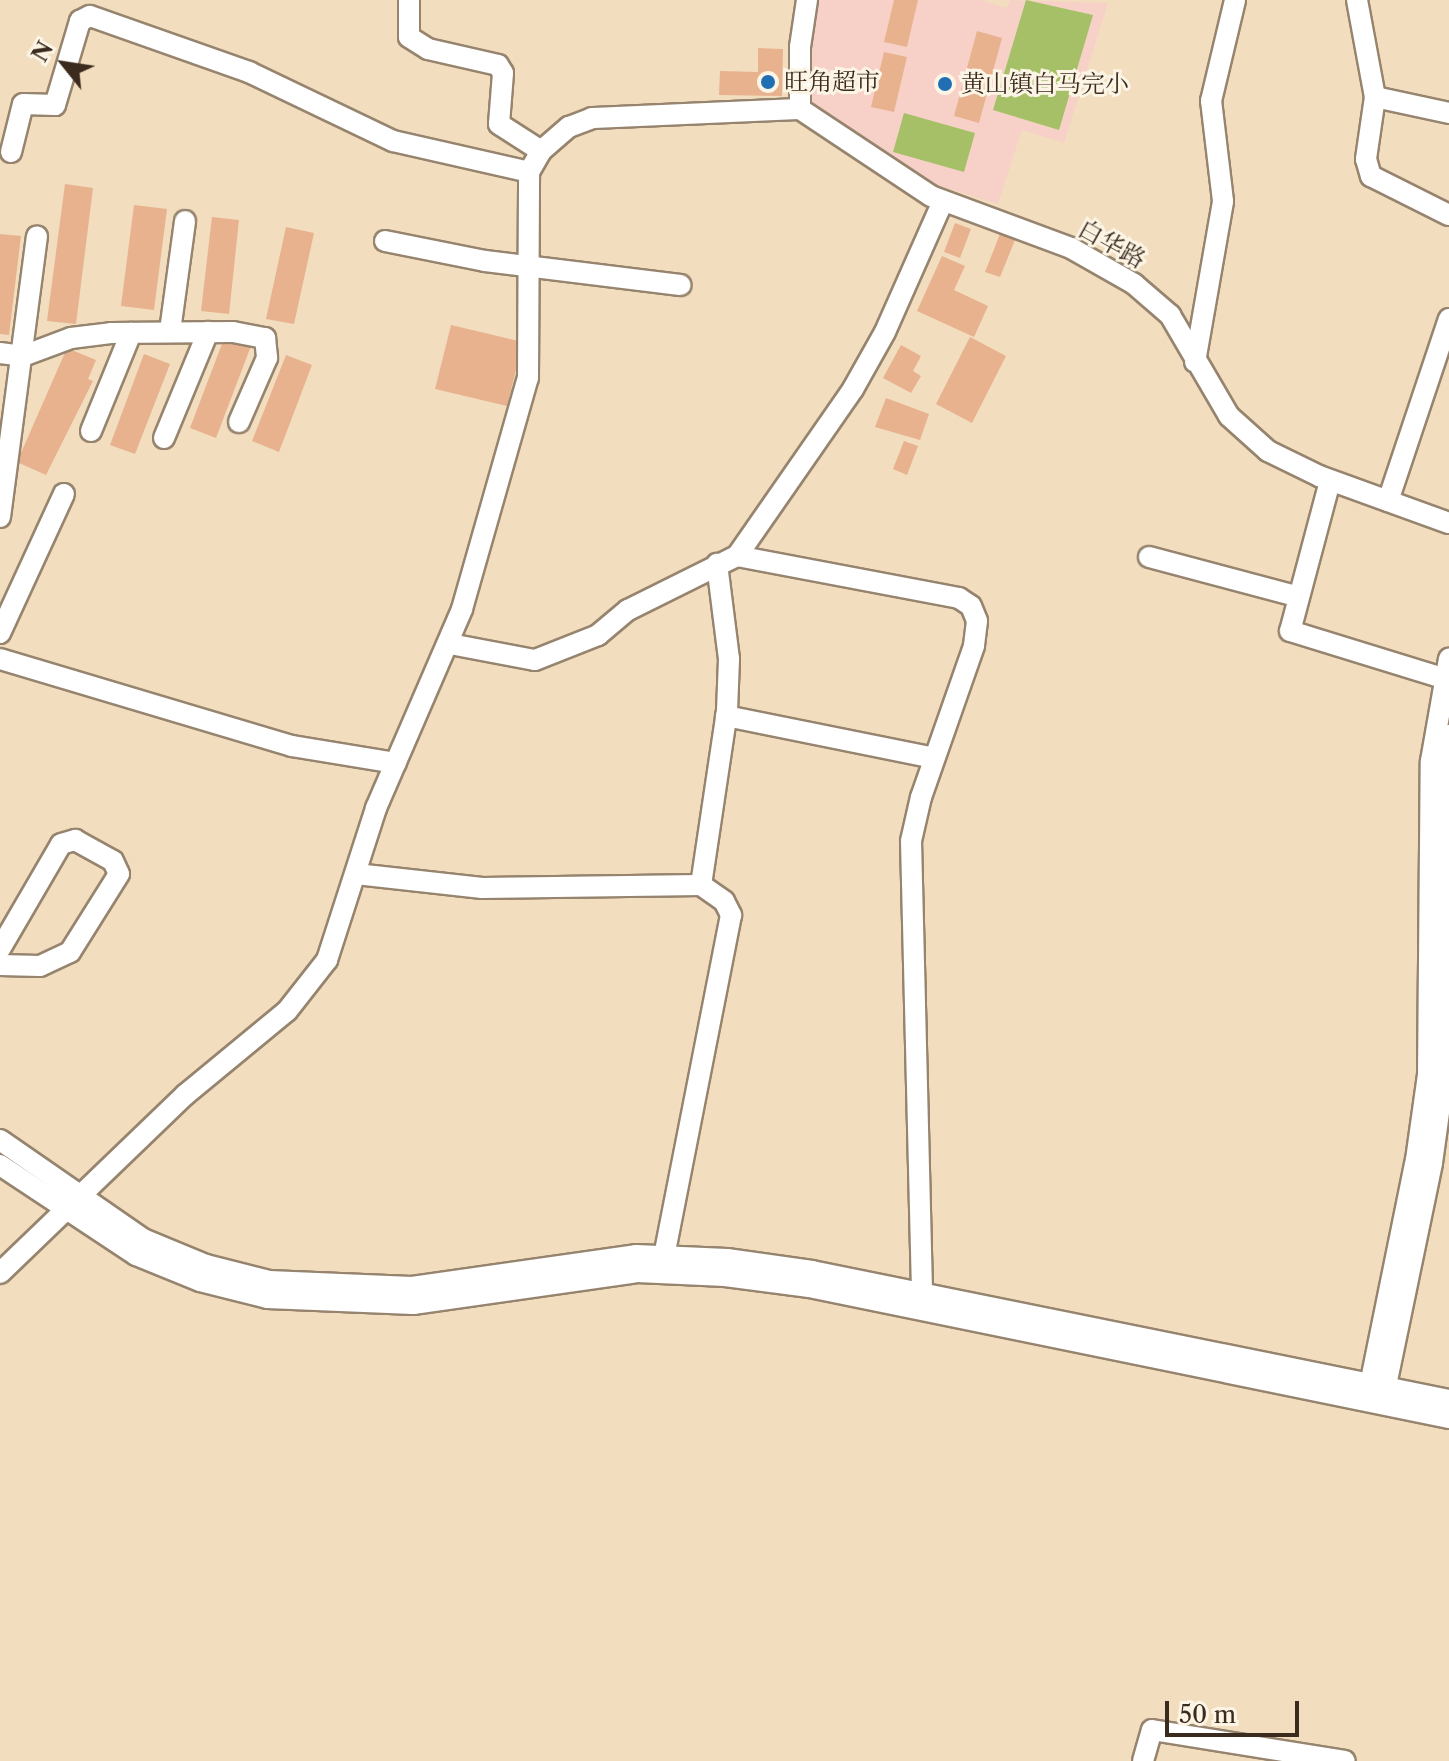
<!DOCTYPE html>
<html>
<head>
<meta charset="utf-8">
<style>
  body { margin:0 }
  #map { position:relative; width:1449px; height:1761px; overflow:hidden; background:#f2ddbe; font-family:"Libre Caslon Text","Noto Serif SC",serif }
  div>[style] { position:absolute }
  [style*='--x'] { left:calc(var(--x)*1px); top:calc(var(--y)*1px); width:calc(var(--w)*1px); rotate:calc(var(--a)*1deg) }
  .built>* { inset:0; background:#f7d1c8 }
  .green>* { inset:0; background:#a6c067 }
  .building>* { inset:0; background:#e8b28f }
  .roads { filter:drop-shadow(2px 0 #96846e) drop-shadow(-2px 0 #96846e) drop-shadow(0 2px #96846e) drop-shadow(0 -2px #96846e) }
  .minor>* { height:20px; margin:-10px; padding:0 10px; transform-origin:10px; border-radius:10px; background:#fff }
  .dots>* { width:22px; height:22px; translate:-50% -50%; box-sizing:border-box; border:4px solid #fcf5e5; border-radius:50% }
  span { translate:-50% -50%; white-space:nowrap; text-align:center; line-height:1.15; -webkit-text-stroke:6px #fcf5e5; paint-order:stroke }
  .poi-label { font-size:24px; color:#3b2a1e }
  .left { translate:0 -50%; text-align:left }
  .street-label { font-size:24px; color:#3b2a1e }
  .north { position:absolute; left:24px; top:24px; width:80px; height:80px; -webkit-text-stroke:6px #fcf5e5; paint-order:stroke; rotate:300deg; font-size:22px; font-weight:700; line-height:32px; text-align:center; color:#3b2a1e }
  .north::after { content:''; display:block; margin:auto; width:28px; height:36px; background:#3b2a1e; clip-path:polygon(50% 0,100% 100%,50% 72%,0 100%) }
  .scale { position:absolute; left:1165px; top:1701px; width:134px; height:36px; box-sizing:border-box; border:4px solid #3b2a1e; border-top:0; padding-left:10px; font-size:24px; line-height:28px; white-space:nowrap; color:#3b2a1e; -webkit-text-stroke:6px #fcf5e5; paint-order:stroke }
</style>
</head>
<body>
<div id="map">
  <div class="built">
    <i style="clip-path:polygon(814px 0,981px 0,1007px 8px,1010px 0,1108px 3px,1064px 143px,1022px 130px,998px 204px,920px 180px,811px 110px,805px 57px)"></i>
  </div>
  <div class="green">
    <i style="clip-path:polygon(1026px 0,1093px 15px,1059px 130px,993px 110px)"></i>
    <i style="clip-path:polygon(904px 113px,975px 133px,964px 172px,893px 152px)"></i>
  </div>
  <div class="building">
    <i style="clip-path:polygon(894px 0,918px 0,907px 47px,884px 42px)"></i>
    <i style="clip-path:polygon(977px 31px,1002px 38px,979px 123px,954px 116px)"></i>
    <i style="clip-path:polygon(758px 48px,783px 49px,782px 96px,719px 95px,720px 71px,758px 72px)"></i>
    <i style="clip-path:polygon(884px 52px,907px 57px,894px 112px,871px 107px)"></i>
    <i style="clip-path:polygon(65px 184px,93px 188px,76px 324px,47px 321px)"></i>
    <i style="clip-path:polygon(134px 205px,167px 209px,154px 310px,121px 306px)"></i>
    <i style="clip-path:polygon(212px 217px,239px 220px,229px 314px,201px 311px)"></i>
    <i style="clip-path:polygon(955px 223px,971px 229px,960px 258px,944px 252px)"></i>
    <i style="clip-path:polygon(286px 227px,314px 233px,294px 324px,266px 319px)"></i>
    <i style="clip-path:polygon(0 234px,21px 236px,9px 335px,0 334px)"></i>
    <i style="clip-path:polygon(1000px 234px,1015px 240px,1000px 277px,985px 272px)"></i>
    <i style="clip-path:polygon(942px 256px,965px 266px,954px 290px,988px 306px,974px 337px,917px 311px)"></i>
    <i style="clip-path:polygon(451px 325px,523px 342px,507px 406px,435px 389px)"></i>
    <i style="clip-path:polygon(225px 336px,251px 346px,216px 438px,190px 428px)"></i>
    <i style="clip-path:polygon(970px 337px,1006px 356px,972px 423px,936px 404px)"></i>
    <i style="clip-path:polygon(901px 345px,921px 356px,913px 371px,921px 376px,911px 393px,883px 378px)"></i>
    <i style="clip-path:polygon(67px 348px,96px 360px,88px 379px,93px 381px,46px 475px,17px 462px)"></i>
    <i style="clip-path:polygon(144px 354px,170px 364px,135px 454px,110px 445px)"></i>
    <i style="clip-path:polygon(286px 355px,312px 365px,279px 452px,252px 441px)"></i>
    <i style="clip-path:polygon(886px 398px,929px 414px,920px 440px,875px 427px)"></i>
    <i style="clip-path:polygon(904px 441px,918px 446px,907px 475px,893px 469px)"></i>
  </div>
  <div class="roads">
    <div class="minor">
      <i style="--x:409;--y:0;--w:37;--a:90"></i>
      <i style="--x:409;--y:37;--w:22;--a:32"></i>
      <i style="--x:428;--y:49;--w:72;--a:12.9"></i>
      <i style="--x:498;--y:65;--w:9;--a:58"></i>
      <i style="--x:503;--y:73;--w:51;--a:94.5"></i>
      <i style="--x:499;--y:124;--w:50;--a:32.7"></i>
      <i style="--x:807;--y:0;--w:48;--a:98.5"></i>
      <i style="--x:800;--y:47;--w:62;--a:90"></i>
      <i style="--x:800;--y:109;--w:157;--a:33.6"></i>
      <i style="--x:931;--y:196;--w:149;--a:20.4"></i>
      <i style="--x:1071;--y:248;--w:73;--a:29.7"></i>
      <i style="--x:1134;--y:284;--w:48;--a:40.7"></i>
      <i style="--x:1170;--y:315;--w:117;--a:59.7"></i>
      <i style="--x:1229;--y:416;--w:52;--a:41.9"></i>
      <i style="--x:1268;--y:451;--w:57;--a:26.1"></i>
      <i style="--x:1319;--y:476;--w:138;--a:19.9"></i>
      <i style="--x:1357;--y:0;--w:99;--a:79.5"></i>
      <i style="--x:1375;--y:97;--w:63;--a:98.3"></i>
      <i style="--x:1366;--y:159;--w:18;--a:74"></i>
      <i style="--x:1371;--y:176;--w:87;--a:26.6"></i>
      <i style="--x:1375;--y:97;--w:76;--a:12.2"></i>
      <i style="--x:11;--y:152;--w:49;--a:-76"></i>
      <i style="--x:23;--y:104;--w:32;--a:2"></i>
      <i style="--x:55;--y:105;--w:88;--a:-73.4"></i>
      <i style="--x:80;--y:21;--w:11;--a:-27"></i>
      <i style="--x:90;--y:16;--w:169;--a:19.4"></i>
      <i style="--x:249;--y:72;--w:160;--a:25.6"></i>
      <i style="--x:393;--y:141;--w:139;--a:12.8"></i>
      <i style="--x:385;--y:241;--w:102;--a:11.3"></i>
      <i style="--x:485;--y:261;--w:197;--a:7"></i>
      <i style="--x:170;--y:331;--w:111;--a:-82.2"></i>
      <i style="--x:0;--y:353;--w:23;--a:7"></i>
      <i style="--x:23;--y:356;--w:51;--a:-20.6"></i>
      <i style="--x:71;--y:338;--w:40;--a:-7.1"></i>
      <i style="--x:111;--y:333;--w:122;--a:-0.5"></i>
      <i style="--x:233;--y:332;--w:33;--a:11"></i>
      <i style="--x:265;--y:338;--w:20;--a:84"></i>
      <i style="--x:267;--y:358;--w:70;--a:113.6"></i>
      <i style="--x:1195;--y:362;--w:163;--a:-80.1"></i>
      <i style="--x:1223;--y:201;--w:101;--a:-96.8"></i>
      <i style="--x:1211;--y:101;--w:104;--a:-76.6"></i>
      <i style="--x:91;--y:431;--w:106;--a:-67.8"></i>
      <i style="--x:164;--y:438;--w:115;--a:-67.5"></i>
      <i style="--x:1330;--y:481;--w:155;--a:104.9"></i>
      <i style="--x:1290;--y:631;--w:160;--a:17.1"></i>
      <i style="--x:1388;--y:501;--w:192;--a:-71.5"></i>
      <i style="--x:0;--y:517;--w:283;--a:-82.5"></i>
      <i style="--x:737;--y:556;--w:226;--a:10.7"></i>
      <i style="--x:959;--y:598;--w:14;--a:34"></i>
      <i style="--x:971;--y:606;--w:16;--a:68"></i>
      <i style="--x:977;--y:621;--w:25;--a:97"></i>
      <i style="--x:974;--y:646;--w:160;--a:109.3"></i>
      <i style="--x:921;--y:797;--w:45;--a:102.8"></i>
      <i style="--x:911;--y:841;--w:452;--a:88.6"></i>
      <i style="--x:1149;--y:557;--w:155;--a:14.9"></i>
      <i style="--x:0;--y:633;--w:153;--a:-65.3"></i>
      <i style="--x:450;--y:644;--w:86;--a:10.7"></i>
      <i style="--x:535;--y:660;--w:68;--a:-21.6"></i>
      <i style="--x:598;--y:635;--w:39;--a:-40"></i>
      <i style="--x:628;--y:610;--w:122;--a:-26.4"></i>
      <i style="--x:737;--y:556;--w:203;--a:-55.2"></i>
      <i style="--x:853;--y:389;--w:65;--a:-60.7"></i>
      <i style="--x:885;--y:332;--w:143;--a:-66.1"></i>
      <i style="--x:0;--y:659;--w:305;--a:16.6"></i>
      <i style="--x:292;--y:746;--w:105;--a:9.3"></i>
      <i style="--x:726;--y:716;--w:212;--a:11.4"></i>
      <i style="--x:356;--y:874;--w:127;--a:6.3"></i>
      <i style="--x:482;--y:888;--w:219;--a:-0.8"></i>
      <i style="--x:701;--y:885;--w:28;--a:35"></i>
      <i style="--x:724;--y:901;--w:16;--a:63"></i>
      <i style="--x:731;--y:915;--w:347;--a:101.1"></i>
      <i style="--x:701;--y:885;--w:176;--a:-81.5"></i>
      <i style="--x:727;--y:711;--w:52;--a:-87.8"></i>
      <i style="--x:729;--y:659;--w:96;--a:-97.2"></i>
      <i style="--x:0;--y:949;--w:121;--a:-59.8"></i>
      <i style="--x:61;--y:844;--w:15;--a:-16"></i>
      <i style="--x:75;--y:840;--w:43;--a:28.9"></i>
      <i style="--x:113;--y:861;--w:14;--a:65"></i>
      <i style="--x:119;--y:874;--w:92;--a:122.1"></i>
      <i style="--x:70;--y:952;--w:33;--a:155"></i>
      <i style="--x:40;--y:966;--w:40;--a:-178.6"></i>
      <i style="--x:0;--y:1140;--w:174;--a:34.7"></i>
      <i style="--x:143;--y:1239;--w:68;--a:22.4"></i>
      <i style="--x:206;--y:1265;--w:65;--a:14.3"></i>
      <i style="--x:269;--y:1281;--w:143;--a:2.4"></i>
      <i style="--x:412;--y:1287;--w:226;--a:-8.1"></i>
      <i style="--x:636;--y:1255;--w:91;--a:2.5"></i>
      <i style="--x:727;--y:1259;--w:86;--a:8"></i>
      <i style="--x:812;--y:1271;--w:650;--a:11.45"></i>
      <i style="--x:0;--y:1165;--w:163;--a:33.5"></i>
      <i style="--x:136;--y:1255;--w:69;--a:22.1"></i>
      <i style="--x:200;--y:1281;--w:69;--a:14.2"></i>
      <i style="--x:267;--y:1298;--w:146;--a:2.4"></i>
      <i style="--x:413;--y:1304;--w:226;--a:-8.1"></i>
      <i style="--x:637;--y:1272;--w:88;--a:2.6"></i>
      <i style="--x:725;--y:1276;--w:85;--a:7.5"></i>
      <i style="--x:809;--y:1287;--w:653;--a:11.57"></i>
      <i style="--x:0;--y:1273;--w:257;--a:-43.9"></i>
      <i style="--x:185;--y:1095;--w:132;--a:-39.5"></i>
      <i style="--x:287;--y:1011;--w:65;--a:-51.9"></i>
      <i style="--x:327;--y:960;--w:160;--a:-72.1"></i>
      <i style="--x:376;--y:808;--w:217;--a:-66.6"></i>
      <i style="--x:462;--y:609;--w:240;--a:-74.1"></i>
      <i style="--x:528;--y:378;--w:206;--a:-89.7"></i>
      <i style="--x:529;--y:172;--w:24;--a:-60"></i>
      <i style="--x:541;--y:151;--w:37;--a:-41"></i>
      <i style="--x:569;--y:127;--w:25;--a:-21"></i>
      <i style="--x:592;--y:118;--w:208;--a:-2.5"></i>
      <i style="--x:1368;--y:1395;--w:240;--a:-78.5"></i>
      <i style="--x:1416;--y:1160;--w:86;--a:-82"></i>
      <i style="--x:1428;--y:1075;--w:314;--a:-89.5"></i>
      <i style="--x:1431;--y:761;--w:104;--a:-80"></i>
      <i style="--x:1383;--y:1400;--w:242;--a:-78.3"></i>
      <i style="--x:1432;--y:1163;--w:87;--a:-82.1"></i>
      <i style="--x:1444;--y:1077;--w:342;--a:-89.2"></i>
      <i style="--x:1143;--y:1761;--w:32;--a:-74"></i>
      <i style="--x:1152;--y:1730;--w:195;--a:9.1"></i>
    </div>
  </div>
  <div class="dots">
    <i style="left:768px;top:82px;background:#1f6fb2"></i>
    <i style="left:945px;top:84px;background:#1f6fb2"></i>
  </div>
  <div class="poi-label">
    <span class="left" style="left:784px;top:82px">旺角超市</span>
    <span class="left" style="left:961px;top:84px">黄山镇白马完小</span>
  </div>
  <div class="street-label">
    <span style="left:1112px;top:244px;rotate:29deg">白华路</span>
  </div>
  <div class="north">N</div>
  <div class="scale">50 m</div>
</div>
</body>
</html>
